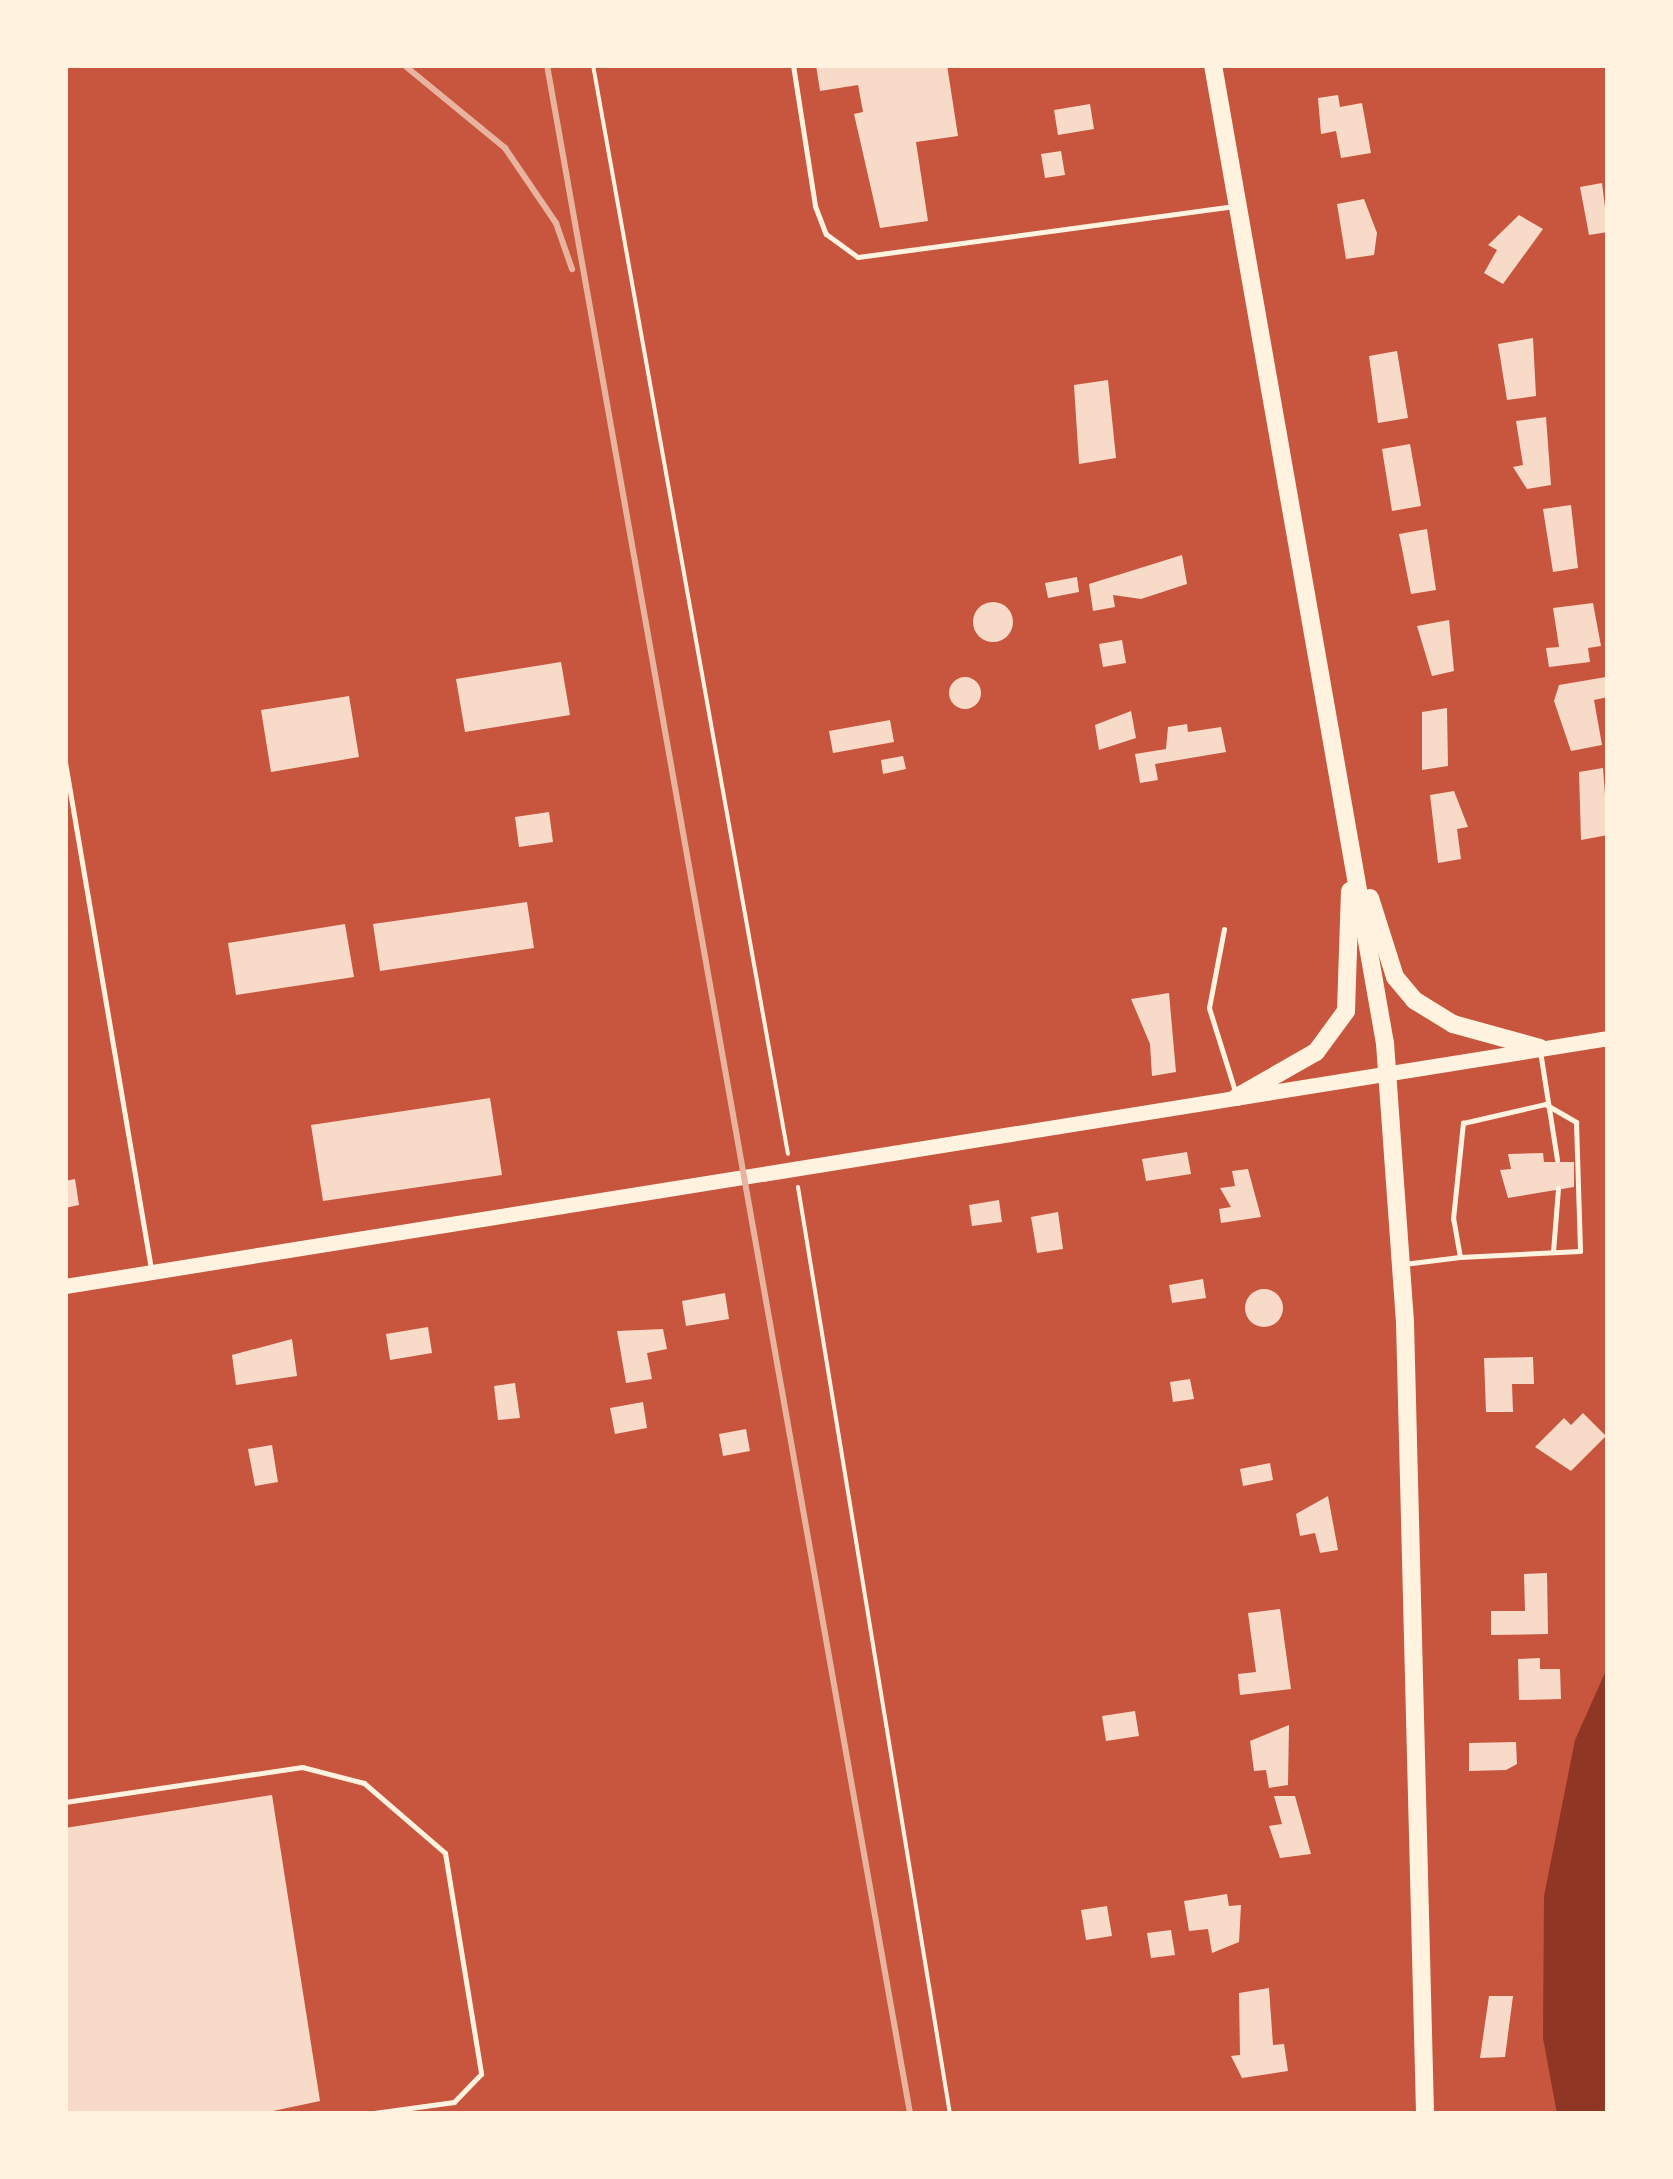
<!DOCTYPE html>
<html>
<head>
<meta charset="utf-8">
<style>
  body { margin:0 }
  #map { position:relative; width:1673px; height:2179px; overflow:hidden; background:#c8553d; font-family:Signika,sans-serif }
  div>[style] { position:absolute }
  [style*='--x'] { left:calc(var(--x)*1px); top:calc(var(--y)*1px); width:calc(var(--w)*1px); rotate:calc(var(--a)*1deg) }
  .water>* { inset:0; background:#8f3625 }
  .building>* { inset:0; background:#f7dbc8 }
  .round { border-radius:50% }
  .path>* { height:4px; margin:-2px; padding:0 2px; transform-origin:2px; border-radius:2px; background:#fff3e0 }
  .service>* { height:5px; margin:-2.5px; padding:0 2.5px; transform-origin:2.5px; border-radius:2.5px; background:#fff3e0 }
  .secondary>* { height:15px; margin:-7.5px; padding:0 7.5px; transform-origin:7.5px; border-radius:7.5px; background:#fff3e0 }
  .primary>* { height:18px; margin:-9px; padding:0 9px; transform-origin:9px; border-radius:9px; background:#fff3e0 }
  .rail>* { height:6px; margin:-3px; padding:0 3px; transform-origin:3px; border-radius:3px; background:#e9b49f }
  span { translate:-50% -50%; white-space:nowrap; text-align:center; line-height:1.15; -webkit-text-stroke:10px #fff3e0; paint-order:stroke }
  .frame { position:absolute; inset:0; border:68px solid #fff3e0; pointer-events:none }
</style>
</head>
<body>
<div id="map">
  <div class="water">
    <i style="clip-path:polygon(1608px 1666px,1608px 2114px,1557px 2114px,1543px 2038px,1544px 1896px,1575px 1740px)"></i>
  </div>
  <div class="building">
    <i style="clip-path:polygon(816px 65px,947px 65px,958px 136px,916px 142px,928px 221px,880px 228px,854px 114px,863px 112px,858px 85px,820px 91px)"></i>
    <i style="clip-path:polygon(1338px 95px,1340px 107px,1362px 103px,1371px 153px,1341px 158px,1336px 131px,1321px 134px,1318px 98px)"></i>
    <i style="clip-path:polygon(1090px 104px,1094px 129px,1058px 135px,1054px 110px)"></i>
    <i style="clip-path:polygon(1061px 151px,1065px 175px,1045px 178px,1041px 154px)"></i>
    <i style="clip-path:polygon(1602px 183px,1608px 232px,1589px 235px,1580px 187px)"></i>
    <i style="clip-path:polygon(1364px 199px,1377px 233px,1374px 255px,1346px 259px,1337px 204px)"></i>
    <i style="clip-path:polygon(1519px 215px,1543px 229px,1503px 284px,1484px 273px,1497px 250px,1488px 245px)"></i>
    <i style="clip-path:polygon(1533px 338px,1536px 396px,1507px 400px,1498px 344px)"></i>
    <i style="clip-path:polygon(1397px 351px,1408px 418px,1378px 423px,1369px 356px)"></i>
    <i style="clip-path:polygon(1108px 380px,1116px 458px,1079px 464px,1074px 385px)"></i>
    <i style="clip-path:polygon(1546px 417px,1551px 485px,1527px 489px,1513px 467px,1523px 465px,1516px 421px)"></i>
    <i style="clip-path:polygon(1410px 444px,1421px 506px,1392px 511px,1382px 449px)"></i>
    <i style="clip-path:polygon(1571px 505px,1578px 568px,1553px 572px,1543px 509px)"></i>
    <i style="clip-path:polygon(1427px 529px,1436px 590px,1411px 594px,1399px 534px)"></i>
    <i style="clip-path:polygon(1182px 555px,1187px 584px,1141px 599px,1113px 595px,1115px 607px,1093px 611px,1089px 584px)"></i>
    <i style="clip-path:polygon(1077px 577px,1079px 592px,1048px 598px,1045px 583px)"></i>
    <i class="round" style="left:973px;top:602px;width:40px;height:40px"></i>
    <i style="clip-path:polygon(1593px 603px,1601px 646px,1588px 648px,1590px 662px,1549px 667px,1546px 648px,1559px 647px,1553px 608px)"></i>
    <i style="clip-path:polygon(1449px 620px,1454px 671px,1432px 676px,1417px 626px)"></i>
    <i style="clip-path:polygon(1122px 640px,1126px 663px,1103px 667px,1099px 644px)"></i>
    <i style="clip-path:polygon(561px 662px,570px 715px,465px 732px,456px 679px)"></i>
    <i class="round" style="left:949px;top:677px;width:32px;height:32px"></i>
    <i style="clip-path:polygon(1606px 677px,1608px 697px,1594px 700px,1602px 745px,1571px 751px,1554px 701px,1559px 685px)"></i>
    <i style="clip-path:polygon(349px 696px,359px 757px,271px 772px,261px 710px)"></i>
    <i style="clip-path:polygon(1447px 708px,1448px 766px,1422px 770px,1422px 712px)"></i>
    <i style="clip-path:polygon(1131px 711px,1136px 738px,1099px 750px,1095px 725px)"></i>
    <i style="clip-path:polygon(890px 720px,894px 742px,833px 753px,829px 731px)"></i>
    <i style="clip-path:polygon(1187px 724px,1188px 732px,1221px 727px,1226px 752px,1155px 764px,1158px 780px,1140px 783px,1135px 754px,1166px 749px,1168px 727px)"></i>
    <i style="clip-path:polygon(903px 756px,906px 769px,883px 774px,881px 760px)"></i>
    <i style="clip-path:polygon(1603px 768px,1608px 835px,1581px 840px,1579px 772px)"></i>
    <i style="clip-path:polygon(1454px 791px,1468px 827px,1457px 829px,1461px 859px,1438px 863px,1430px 795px)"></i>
    <i style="clip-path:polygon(549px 812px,553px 842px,519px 847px,515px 817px)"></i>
    <i style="clip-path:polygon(527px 902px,534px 948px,380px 971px,373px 924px)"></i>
    <i style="clip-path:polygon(345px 924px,354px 977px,236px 995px,228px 943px)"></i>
    <i style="clip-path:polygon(1169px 993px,1176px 1072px,1152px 1076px,1150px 1044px,1131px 999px)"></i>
    <i style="clip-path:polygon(490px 1098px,502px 1175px,323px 1201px,311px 1125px)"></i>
    <i style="clip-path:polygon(1187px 1152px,1191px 1174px,1146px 1181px,1142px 1159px)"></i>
    <i style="clip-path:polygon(1543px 1153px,1544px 1162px,1574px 1162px,1574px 1187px,1508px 1198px,1500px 1170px,1511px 1169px,1508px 1154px)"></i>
    <i style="clip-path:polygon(1248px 1169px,1261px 1217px,1221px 1223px,1219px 1209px,1231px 1207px,1220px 1188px,1235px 1186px,1232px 1171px)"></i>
    <i style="clip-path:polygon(75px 1179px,79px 1205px,65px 1208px,65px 1181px)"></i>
    <i style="clip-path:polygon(999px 1200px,1002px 1222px,972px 1226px,969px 1205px)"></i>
    <i style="clip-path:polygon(1058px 1212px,1063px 1249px,1037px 1253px,1031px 1217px)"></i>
    <i style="clip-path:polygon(1203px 1279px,1206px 1298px,1172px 1303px,1169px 1285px)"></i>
    <i class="round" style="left:1245px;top:1289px;width:38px;height:38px"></i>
    <i style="clip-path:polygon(725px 1293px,729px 1319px,686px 1326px,682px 1301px)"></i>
    <i style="clip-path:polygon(428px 1327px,432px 1353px,390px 1360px,386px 1334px)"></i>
    <i style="clip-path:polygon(663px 1329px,667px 1349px,647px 1353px,652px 1379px,626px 1383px,617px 1331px)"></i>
    <i style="clip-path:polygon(292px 1339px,297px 1376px,236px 1385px,232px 1355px)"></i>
    <i style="clip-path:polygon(1533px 1357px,1534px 1384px,1512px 1384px,1513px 1412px,1486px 1412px,1484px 1358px)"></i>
    <i style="clip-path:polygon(1190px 1379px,1194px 1399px,1173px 1402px,1170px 1382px)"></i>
    <i style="clip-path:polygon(515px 1383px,520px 1418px,498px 1420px,494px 1386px)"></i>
    <i style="clip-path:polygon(643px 1402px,647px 1428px,615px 1434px,610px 1408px)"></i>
    <i style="clip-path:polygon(1583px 1413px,1606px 1436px,1571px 1471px,1535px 1447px,1564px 1418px,1571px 1425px)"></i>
    <i style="clip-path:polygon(746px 1429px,750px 1451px,723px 1456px,719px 1434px)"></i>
    <i style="clip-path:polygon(272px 1445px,278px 1482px,255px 1486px,248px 1449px)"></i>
    <i style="clip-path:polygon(1270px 1463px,1273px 1480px,1243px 1486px,1240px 1469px)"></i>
    <i style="clip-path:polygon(1328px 1496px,1338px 1550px,1320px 1553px,1315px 1533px,1300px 1536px,1296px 1514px)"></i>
    <i style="clip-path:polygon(1547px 1573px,1548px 1634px,1491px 1635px,1491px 1611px,1525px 1611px,1524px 1574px)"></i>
    <i style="clip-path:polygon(1280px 1609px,1291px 1689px,1240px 1695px,1238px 1674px,1256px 1672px,1248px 1613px)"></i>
    <i style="clip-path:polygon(1540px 1658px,1540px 1669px,1560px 1669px,1561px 1699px,1519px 1700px,1518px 1659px)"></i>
    <i style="clip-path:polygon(1135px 1711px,1139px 1736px,1106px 1741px,1102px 1716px)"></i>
    <i style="clip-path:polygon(1289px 1725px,1288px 1785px,1269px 1788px,1266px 1770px,1254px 1771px,1250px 1741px)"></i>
    <i style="clip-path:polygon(1516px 1742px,1517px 1764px,1506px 1770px,1469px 1771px,1469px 1743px)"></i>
    <i style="clip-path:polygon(272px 1795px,320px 2101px,259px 2114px,65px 2114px,65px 1828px)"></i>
    <i style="clip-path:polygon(1274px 1796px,1295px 1796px,1311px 1854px,1280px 1858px,1269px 1826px,1282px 1824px)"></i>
    <i style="clip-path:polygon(1227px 1894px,1229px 1906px,1241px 1905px,1239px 1942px,1212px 1953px,1208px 1929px,1189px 1931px,1184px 1901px)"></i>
    <i style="clip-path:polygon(1107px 1906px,1112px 1936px,1086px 1940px,1081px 1910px)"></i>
    <i style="clip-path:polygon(1171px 1930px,1175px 1955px,1151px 1958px,1147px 1933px)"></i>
    <i style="clip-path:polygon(1269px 1988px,1273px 2045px,1284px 2044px,1288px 2071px,1242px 2078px,1231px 2056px,1240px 2055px,1239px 1993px)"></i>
    <i style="clip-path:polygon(1489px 1996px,1513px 1996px,1505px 2057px,1480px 2058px)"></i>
  </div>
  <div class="path">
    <i style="--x:593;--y:65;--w:1106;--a:79.85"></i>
    <i style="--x:798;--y:1187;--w:939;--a:80.69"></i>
  </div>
  <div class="service">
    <i style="--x:793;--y:65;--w:143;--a:81.1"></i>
    <i style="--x:815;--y:206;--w:30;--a:69"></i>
    <i style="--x:826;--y:234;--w:39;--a:36"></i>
    <i style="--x:858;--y:257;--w:380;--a:-7.7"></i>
    <i style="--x:65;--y:762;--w:514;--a:80.37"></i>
    <i style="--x:1224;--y:929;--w:80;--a:100.8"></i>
    <i style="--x:1209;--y:1008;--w:90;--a:72.6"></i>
    <i style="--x:1540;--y:1051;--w:110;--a:81.1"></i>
    <i style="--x:1545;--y:1104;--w:36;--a:30"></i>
    <i style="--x:1576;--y:1122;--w:129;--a:88.2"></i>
    <i style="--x:1580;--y:1251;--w:120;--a:177.1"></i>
    <i style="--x:1460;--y:1257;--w:39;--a:-100"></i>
    <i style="--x:1453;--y:1219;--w:97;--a:-84.1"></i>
    <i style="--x:1463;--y:1123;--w:84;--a:-13"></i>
    <i style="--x:1553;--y:1252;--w:64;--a:-85.5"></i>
    <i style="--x:1404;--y:1264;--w:56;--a:-7.1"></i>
    <i style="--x:65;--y:1802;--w:240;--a:-8.4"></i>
    <i style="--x:302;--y:1767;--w:64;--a:14.5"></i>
    <i style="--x:364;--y:1783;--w:107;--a:40.8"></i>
    <i style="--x:445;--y:1853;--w:224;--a:80.7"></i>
    <i style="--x:481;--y:2074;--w:39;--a:134"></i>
    <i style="--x:454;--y:2102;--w:88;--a:172.1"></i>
  </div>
  <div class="secondary">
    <i style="--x:65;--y:1286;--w:1563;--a:-9.13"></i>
  </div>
  <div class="primary">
    <i style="--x:1213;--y:65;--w:993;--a:80.03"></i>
    <i style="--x:1385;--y:1043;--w:280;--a:85.9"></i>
    <i style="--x:1405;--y:1322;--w:792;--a:88.55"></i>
    <i style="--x:1370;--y:898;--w:83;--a:72.4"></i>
    <i style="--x:1395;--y:977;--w:30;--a:50"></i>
    <i style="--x:1414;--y:1000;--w:46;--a:31.6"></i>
    <i style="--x:1453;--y:1024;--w:90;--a:15.4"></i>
    <i style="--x:1237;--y:1097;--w:91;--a:-29.7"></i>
    <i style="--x:1316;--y:1052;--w:51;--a:-53.8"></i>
    <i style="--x:1346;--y:1011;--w:120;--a:-88.1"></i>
  </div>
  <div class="rail">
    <i style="--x:404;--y:65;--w:131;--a:39.4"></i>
    <i style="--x:505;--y:148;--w:91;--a:55.8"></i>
    <i style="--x:556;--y:223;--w:49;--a:70.8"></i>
    <i style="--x:547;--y:65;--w:2081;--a:79.95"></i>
  </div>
  <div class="frame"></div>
</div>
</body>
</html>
